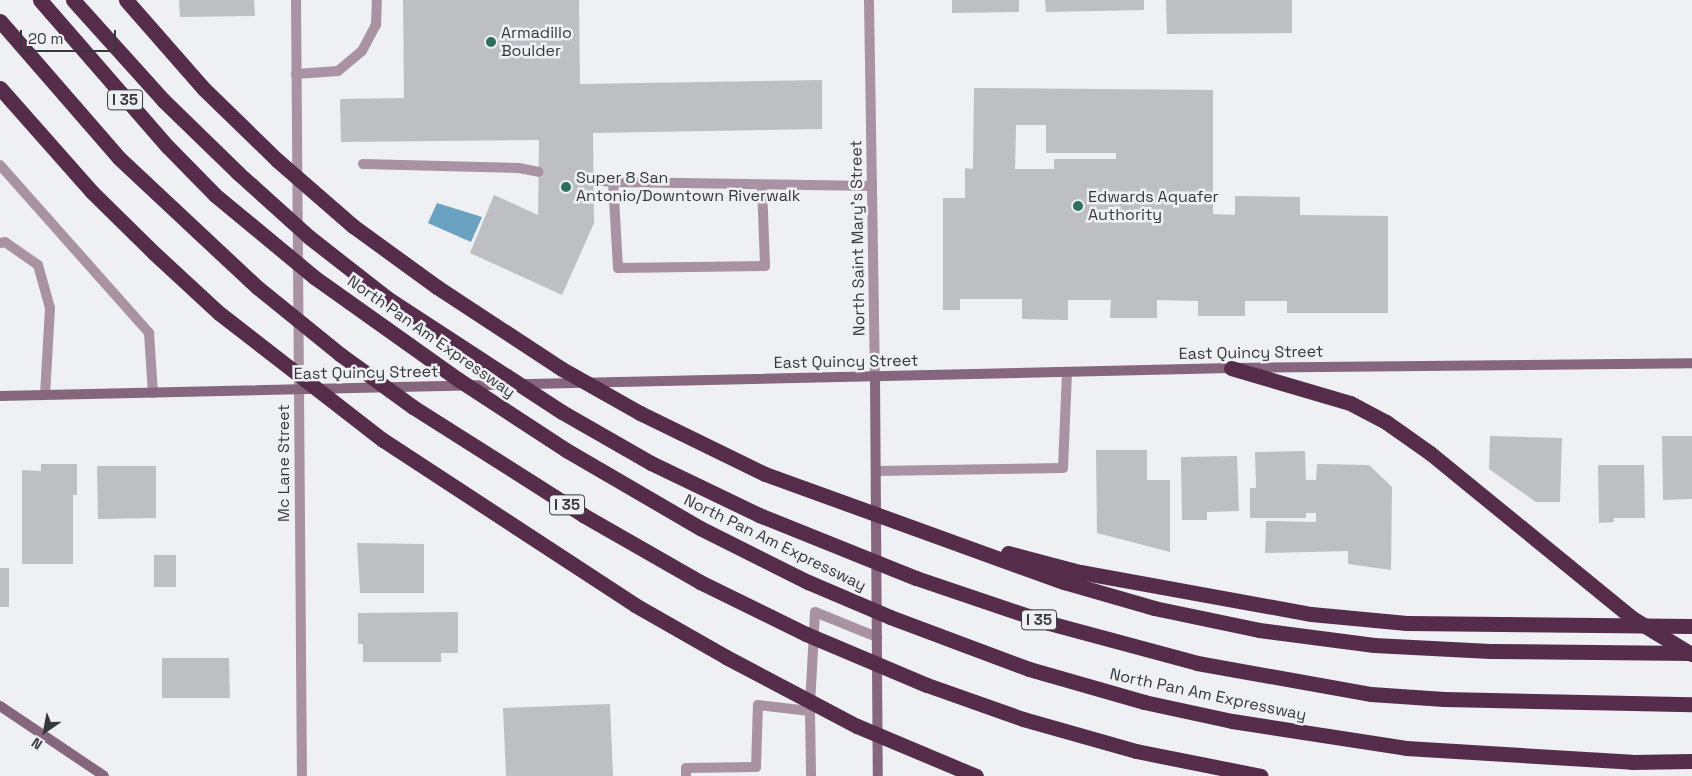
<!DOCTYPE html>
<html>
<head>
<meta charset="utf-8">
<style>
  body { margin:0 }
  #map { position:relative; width:1692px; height:776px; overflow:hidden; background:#eef0f4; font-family:"Space Grotesk",sans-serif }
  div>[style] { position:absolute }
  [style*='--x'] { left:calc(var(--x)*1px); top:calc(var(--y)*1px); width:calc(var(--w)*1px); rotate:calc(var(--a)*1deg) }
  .water>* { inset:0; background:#6aa0c0 }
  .building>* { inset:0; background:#bdbfc3 }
  .service>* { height:10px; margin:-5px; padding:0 5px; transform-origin:5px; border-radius:5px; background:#a993a2 }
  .minor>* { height:10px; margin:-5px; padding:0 5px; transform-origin:5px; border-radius:5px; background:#a993a2 }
  .tertiary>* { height:10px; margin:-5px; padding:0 5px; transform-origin:5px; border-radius:5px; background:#a993a2 }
  .secondary>* { height:10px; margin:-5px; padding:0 5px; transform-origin:5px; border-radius:5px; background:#85667c }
  .motorway>* { height:15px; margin:-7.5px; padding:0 7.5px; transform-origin:7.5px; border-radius:7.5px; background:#552c4a }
  .motorway-bridge>* { height:15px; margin:-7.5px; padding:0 7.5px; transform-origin:7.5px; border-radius:7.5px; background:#552c4a }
  .dots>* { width:14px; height:14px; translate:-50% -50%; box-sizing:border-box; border:2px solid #eef0f4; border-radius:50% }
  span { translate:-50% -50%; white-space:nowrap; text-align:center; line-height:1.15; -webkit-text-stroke:5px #eef0f4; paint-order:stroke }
  .shield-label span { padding:1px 4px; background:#eef0f4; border:1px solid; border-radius:4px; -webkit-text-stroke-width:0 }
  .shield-label { font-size:15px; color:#37383a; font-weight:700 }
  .poi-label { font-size:16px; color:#37383a }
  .left { translate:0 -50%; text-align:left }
  .street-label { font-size:16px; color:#37383a }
  .north { position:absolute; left:20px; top:706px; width:50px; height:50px; -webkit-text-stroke:4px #eef0f4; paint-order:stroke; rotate:213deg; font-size:14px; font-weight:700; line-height:20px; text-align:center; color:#37383a }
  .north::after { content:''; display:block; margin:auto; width:18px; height:22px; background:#37383a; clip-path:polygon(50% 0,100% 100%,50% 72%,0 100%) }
  .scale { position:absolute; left:20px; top:30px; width:96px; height:22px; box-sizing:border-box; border:2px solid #37383a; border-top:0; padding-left:6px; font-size:15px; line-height:18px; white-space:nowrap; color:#37383a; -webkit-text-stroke:4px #eef0f4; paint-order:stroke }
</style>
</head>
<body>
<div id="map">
  <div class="water">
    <i style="clip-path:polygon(437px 203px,482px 217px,471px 242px,428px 223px)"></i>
  </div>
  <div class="building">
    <i style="clip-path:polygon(179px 0,254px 0,255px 16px,180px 17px)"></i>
    <i style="clip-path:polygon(403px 0,579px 0,580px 84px,822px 80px,822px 129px,593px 133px,594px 223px,562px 295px,470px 253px,494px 195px,538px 215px,539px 140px,341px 142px,340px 99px,404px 98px)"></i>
    <i style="clip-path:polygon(952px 0,1019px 0,1019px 12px,952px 13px)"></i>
    <i style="clip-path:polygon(1045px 0,1144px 0,1144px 10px,1046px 12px)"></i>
    <i style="clip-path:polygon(1166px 0,1292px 0,1292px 33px,1167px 34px)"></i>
    <i style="clip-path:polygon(evenodd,974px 88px,1213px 90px,1213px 214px,1235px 215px,1235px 196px,1300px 197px,1300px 215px,1388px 216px,1388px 313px,1287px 313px,1287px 301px,1245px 301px,1245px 316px,1198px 316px,1198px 301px,1157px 300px,1157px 318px,1110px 318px,1111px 300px,1068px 300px,1068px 320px,1022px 319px,1022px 299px,960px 299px,960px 310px,943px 310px,943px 198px,965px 198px,965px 168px,973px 169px,974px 88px,1016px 125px,1046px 125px,1046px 153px,1116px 153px,1116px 159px,1054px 159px,1054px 169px,1015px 169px,1016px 125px)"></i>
    <i style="clip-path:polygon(1490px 436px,1562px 438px,1560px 502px,1536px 502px,1489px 469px)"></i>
    <i style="clip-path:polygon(1662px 436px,1692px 436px,1692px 499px,1663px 500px)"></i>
    <i style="clip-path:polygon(1096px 450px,1147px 450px,1147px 480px,1170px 480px,1170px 552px,1097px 533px)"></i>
    <i style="clip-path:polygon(1305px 451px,1306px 480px,1316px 480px,1317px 464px,1369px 465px,1392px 487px,1391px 570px,1348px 564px,1348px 551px,1265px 553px,1266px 521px,1316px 522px,1316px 513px,1306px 513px,1306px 518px,1250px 518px,1250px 488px,1256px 488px,1255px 452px)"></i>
    <i style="clip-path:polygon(1237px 456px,1239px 511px,1207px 512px,1207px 520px,1182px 520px,1181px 457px)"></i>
    <i style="clip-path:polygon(41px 464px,77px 464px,77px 495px,73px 495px,73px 564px,22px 564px,22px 470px,41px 471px)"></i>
    <i style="clip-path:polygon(1598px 465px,1644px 465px,1645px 518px,1614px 518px,1614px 522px,1599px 523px)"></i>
    <i style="clip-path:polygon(97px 466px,156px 466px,156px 518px,98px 519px)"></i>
    <i style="clip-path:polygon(357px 543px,424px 544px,424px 593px,360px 593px)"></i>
    <i style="clip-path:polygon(154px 555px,176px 555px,176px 587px,154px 587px)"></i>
    <i style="clip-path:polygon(0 568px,9px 568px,9px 607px,0 607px)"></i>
    <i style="clip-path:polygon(458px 612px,458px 653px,441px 653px,441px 662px,363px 662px,363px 644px,358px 644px,358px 613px)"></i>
    <i style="clip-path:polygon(162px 658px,229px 658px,230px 698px,162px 698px)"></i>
    <i style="clip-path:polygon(610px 704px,613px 776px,506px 776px,503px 708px)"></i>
  </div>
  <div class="service">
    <i style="--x:296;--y:74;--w:42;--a:-4.1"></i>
    <i style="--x:338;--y:71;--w:31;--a:-40"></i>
    <i style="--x:362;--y:51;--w:30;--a:-62"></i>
    <i style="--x:376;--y:25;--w:25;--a:-88"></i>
    <i style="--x:363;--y:164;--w:156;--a:1.5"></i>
    <i style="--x:519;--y:168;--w:20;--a:11"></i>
    <i style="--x:0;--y:165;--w:225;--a:48.4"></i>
    <i style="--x:149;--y:333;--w:60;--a:86.2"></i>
    <i style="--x:593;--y:180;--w:20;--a:6"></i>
    <i style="--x:762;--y:187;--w:79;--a:87.8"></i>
    <i style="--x:765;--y:266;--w:147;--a:179.2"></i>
    <i style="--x:618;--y:268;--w:86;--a:-93.3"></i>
    <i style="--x:613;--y:182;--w:259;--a:0.9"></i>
    <i style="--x:0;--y:243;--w:5;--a:-11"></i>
    <i style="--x:5;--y:242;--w:40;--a:34.9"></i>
    <i style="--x:38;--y:265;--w:45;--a:74.4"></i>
    <i style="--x:50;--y:308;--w:87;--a:93.3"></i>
    <i style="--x:876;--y:471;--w:187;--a:-0.9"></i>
    <i style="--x:1063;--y:468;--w:96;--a:-87.6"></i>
    <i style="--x:810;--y:705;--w:93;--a:-86.9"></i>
    <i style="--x:815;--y:612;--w:67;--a:22"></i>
    <i style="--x:686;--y:776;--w:8;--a:-90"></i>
    <i style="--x:686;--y:768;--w:70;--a:-0.8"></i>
    <i style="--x:756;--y:767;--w:62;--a:-88.2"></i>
    <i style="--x:758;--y:705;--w:52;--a:6.6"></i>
    <i style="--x:810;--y:711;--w:65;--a:89.1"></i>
  </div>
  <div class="minor">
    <i style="--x:296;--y:0;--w:776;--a:89.56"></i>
  </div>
  <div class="tertiary">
    <i style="--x:869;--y:0;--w:376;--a:89.1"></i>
  </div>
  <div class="secondary">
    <i style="--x:875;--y:376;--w:400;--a:89.6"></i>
    <i style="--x:0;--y:396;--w:1231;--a:-1.3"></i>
    <i style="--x:1231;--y:368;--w:461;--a:-0.6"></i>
    <i style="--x:0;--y:706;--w:125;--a:33.9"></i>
  </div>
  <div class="motorway">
    <i style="--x:40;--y:0;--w:195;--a:49"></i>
    <i style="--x:168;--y:147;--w:67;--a:45.6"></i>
    <i style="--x:1231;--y:368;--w:124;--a:16.4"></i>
    <i style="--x:1350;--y:403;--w:41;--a:27.8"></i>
    <i style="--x:1386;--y:422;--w:54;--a:35.2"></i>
    <i style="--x:1430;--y:453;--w:261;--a:39.2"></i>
    <i style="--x:1632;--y:618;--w:69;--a:31.4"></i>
    <i style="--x:1632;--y:762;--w:60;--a:-1"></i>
  </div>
  <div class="motorway-bridge">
    <i style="--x:73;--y:0;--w:135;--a:48"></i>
    <i style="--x:163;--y:100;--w:105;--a:44.2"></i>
    <i style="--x:238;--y:173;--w:96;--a:42"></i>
    <i style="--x:309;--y:237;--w:99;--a:38"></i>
    <i style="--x:387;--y:298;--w:209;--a:33.1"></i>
    <i style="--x:562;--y:412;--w:103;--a:29.8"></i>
    <i style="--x:651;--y:463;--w:120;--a:25.7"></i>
    <i style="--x:759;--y:515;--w:169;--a:21.9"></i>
    <i style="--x:916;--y:578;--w:140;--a:18.7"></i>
    <i style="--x:1049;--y:623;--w:153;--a:15.1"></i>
    <i style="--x:1197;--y:663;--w:177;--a:10.1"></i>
    <i style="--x:1371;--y:694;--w:73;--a:3.9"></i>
    <i style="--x:1444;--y:699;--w:248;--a:1.2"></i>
    <i style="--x:126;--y:0;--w:118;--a:48.8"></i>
    <i style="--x:204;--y:89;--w:102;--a:44.2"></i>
    <i style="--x:277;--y:160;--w:101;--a:41"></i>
    <i style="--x:353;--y:226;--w:104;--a:36"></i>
    <i style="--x:437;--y:287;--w:149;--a:33.3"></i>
    <i style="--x:562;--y:369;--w:90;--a:29.4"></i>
    <i style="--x:640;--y:413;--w:139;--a:26"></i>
    <i style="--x:765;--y:474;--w:318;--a:19.9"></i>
    <i style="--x:1064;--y:582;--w:94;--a:16.1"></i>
    <i style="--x:1154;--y:608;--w:107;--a:11.8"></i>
    <i style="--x:1259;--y:630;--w:116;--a:7.4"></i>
    <i style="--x:1374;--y:645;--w:116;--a:3"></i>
    <i style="--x:1490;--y:651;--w:202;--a:0.6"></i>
    <i style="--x:0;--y:21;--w:181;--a:49"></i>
    <i style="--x:119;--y:158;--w:189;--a:43.1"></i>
    <i style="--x:257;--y:287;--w:108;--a:39"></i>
    <i style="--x:341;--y:355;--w:89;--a:35.8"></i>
    <i style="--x:413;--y:407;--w:201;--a:32.4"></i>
    <i style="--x:583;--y:515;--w:135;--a:29.8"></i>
    <i style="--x:700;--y:582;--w:118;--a:26.1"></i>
    <i style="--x:806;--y:634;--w:131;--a:22.9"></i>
    <i style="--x:927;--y:685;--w:102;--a:19.5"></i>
    <i style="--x:1023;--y:719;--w:117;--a:15.8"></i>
    <i style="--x:1136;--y:751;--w:127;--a:11.3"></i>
    <i style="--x:0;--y:88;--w:139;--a:48.5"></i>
    <i style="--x:92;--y:192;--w:87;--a:44.5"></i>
    <i style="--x:154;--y:253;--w:88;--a:42.7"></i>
    <i style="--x:219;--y:313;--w:207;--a:37.8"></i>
    <i style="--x:383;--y:440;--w:301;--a:33.2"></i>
    <i style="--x:635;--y:605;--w:105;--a:29.7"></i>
    <i style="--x:726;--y:657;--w:148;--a:27.8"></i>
    <i style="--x:857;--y:726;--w:129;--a:22.8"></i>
    <i style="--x:215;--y:195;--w:129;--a:39.6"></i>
    <i style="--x:314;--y:277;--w:178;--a:35.4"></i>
    <i style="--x:459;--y:380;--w:128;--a:33.2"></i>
    <i style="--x:566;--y:450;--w:155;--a:30.2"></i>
    <i style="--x:700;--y:528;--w:121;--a:26.6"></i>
    <i style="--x:808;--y:582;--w:89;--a:23.1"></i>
    <i style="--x:890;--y:617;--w:148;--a:20.5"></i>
    <i style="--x:1029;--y:669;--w:120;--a:16"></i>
    <i style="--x:1144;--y:702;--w:90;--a:12.2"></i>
    <i style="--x:1232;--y:721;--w:176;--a:8.8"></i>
    <i style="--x:1406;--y:748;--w:226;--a:3.5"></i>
    <i style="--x:1008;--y:553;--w:74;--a:14.8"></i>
    <i style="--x:1080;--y:572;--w:235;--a:10.3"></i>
    <i style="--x:1311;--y:614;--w:96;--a:5.4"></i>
    <i style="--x:1407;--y:623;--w:285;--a:0.6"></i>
  </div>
  <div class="dots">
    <i style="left:491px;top:42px;background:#2d6e5c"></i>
    <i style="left:566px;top:187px;background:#2d6e5c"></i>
    <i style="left:1078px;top:206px;background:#2d6e5c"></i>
  </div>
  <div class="shield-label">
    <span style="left:125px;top:100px">I 35</span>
    <span style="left:567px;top:505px">I 35</span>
    <span style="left:1039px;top:620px">I 35</span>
  </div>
  <div class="poi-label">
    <span class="left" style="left:501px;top:42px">Armadillo<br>Boulder</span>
    <span class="left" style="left:576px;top:187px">Super 8 San<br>Antonio/Downtown Riverwalk</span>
    <span class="left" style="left:1088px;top:206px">Edwards Aquafer<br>Authority</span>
  </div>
  <div class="street-label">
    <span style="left:858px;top:238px;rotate:-91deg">North Saint Mary's Street</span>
    <span style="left:431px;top:337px;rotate:35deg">North Pan Am Expressway</span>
    <span style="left:1251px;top:353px;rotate:-1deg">East Quincy Street</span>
    <span style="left:846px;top:362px;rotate:-1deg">East Quincy Street</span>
    <span style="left:366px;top:373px;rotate:-1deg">East Quincy Street</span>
    <span style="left:284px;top:463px;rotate:-90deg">Mc Lane Street</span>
    <span style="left:775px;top:543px;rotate:26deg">North Pan Am Expressway</span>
    <span style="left:1208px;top:695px;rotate:12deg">North Pan Am Expressway</span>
  </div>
  <div class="north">N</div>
  <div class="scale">20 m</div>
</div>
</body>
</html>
